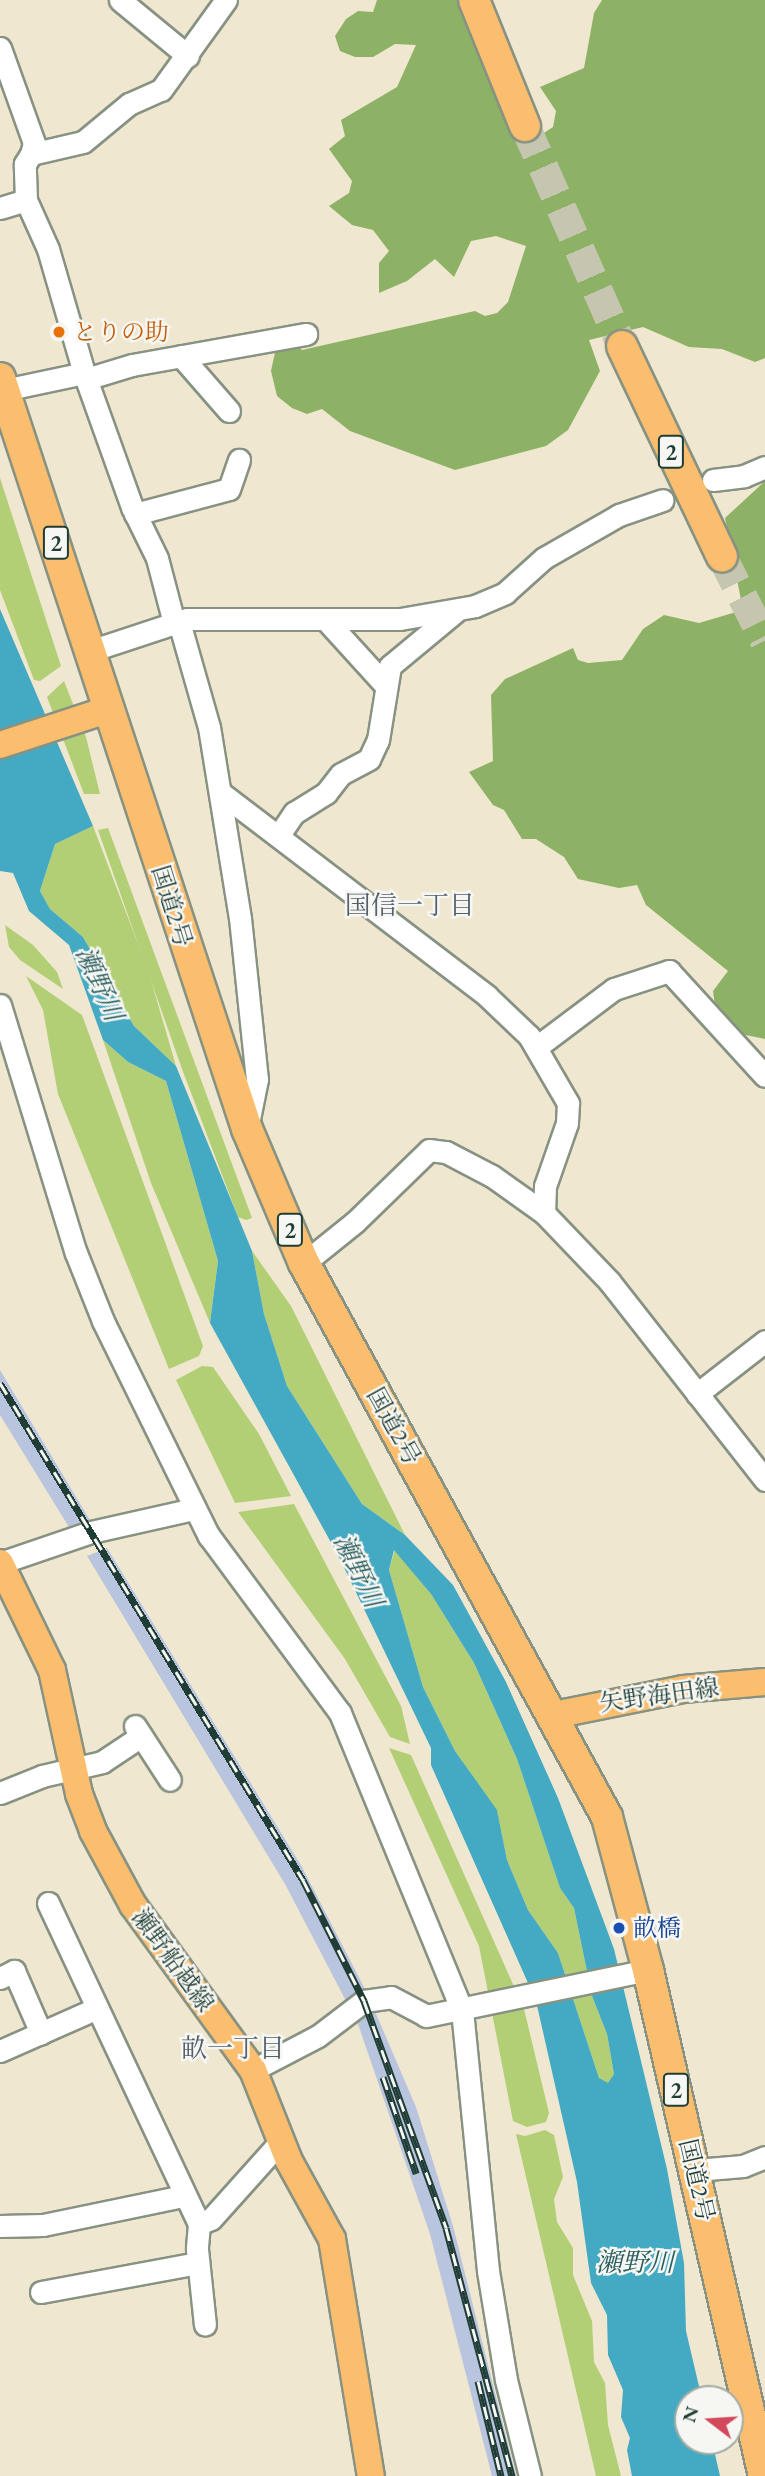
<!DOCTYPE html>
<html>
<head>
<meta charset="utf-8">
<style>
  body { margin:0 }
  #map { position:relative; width:765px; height:2476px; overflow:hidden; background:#efe7cf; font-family:"EB Garamond","Noto Serif JP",serif }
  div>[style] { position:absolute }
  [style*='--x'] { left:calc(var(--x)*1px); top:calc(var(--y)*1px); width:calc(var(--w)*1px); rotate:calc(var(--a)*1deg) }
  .industrial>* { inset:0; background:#b9c5de }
  .green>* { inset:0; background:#b2cf75 }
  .forest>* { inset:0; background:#8db266 }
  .water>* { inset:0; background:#44aac4 }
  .highway-tunnel>* { height:30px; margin-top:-15px; transform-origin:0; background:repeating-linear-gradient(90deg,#c5c5b0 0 30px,transparent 0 45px) }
  .roads { filter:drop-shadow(2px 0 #879282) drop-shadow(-2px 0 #879282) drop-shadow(0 2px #879282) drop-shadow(0 -2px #879282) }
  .minor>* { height:21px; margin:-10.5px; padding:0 10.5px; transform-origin:10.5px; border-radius:10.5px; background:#fff }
  .major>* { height:26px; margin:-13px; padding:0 13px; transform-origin:13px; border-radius:13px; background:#fbbe6e }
  .highway>* { height:30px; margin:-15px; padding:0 15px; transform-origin:15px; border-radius:15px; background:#fbbe6e }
  .rail>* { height:7px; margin-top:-3.5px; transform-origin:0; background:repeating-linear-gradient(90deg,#f6f6f2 0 13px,#1f3d34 0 26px); box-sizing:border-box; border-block:2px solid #1f3d34 }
  .dots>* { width:19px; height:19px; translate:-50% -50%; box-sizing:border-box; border:4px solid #f6f6f2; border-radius:50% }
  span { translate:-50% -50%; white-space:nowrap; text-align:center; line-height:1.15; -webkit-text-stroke:5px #f6f6f2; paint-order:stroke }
  .shield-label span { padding:2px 5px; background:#f6f6f2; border:2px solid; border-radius:5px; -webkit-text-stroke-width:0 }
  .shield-label { font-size:23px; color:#1f3d34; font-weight:700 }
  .food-label { font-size:24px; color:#c56008 }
  .left { translate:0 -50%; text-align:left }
  .street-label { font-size:24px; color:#1f3d34 }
  .transit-label { font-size:24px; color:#164399 }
  .neighbourhood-label { font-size:26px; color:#55606c }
  .water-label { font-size:26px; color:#2a5e5f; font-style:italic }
  .north { position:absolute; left:674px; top:2385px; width:70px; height:70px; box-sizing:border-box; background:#f6f6f2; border:2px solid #a0aca6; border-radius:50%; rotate:287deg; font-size:19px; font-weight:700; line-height:28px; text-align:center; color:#1f3d34 }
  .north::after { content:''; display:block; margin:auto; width:24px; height:32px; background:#d1495b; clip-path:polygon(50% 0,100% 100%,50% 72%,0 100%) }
</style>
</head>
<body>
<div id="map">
  <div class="industrial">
    <i style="clip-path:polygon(0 1370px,100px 1537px,80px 1545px,0 1415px)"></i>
    <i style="clip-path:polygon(107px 1548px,302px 1867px,368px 1995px,416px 2107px,453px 2226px,516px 2476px,492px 2476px,430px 2234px,358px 2024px,285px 1884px,87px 1556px)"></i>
  </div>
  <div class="green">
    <i style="clip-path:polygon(0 478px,61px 666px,40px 681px,34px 680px,0 590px)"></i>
    <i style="clip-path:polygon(64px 681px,86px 737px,100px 794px,84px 794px,47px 697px)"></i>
    <i style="clip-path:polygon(93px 826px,148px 970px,176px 1066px,134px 1026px,83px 937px,50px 909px,40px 891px,55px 844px)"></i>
    <i style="clip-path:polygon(108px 828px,252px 1218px,246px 1220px,238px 1217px,182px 1069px,98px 830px)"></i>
    <i style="clip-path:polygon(5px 925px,33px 945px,57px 972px,63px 989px,20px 960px,9px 947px)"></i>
    <i style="clip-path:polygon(26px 976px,82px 1015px,203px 1346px,199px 1356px,169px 1369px,58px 1094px,43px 1010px)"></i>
    <i style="clip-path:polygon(103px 1040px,128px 1062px,166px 1081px,218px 1261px,210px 1323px,151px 1183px)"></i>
    <i style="clip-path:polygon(252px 1251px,291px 1306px,405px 1535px,362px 1504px,287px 1386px,264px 1314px)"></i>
    <i style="clip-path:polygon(202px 1366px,213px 1367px,259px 1434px,291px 1496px,235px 1503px,176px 1380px)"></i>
    <i style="clip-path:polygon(294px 1504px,401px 1706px,410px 1744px,390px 1737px,345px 1659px,238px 1512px)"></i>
    <i style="clip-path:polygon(395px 1549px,431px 1594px,474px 1663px,517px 1759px,560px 1888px,574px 1908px,592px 1996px,607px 2034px,614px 2074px,608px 2084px,599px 2078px,558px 1953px,528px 1910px,507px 1860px,497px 1811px,455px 1751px,423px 1687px,389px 1570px)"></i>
    <i style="clip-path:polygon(389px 1748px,411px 1755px,524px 2009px,549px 2113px,546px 2122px,527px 2127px,513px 2121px,479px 1946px)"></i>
    <i style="clip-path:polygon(545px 2130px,554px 2135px,563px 2177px,554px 2199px,557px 2222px,573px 2248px,573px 2275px,592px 2321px,594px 2362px,605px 2383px,608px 2425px,621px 2476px,596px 2476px,516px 2134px,525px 2136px)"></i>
  </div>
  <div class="forest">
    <i style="clip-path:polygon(377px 0,462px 0,515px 139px,530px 142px,553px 127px,556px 111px,540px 87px,584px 68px,594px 13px,602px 0,765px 0,765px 358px,755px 362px,722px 349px,689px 347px,643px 327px,589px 340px,600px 371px,568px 430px,546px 446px,455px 470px,350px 431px,322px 409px,307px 414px,292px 408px,277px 396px,271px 371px,276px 348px,295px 344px,302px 350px,475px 311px,485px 316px,497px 313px,508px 302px,526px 246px,496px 236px,471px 241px,454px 277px,435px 259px,407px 281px,379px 293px,379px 263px,389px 251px,373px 230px,352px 225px,329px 206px,349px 193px,352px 181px,329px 149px,345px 136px,341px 120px,397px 87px,416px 45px,395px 44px,373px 57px,355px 57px,340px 51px,335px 36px,346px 19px,358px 11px,373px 12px)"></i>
    <i style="clip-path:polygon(765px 481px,765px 1039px,736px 1033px,715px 1006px,713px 991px,728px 971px,646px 905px,637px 885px,619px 888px,578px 879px,564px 857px,536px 839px,522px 839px,504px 810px,493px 805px,469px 772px,493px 761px,491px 695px,505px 679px,573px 648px,578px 660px,588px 663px,622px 660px,643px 629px,664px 615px,699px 623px,743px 610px,725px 518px)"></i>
  </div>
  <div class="water">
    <i style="clip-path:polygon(evenodd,0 609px,93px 826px,55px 844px,40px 891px,50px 909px,83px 937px,134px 1026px,176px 1066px,252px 1251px,264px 1314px,287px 1386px,362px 1504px,405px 1535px,453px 1585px,506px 1682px,558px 1798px,614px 1949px,667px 2169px,684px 2263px,686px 2331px,702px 2399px,688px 2399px,688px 2441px,712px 2441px,720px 2476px,632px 2476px,627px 2450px,630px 2438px,621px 2417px,623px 2390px,608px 2355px,607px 2315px,591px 2283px,577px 2182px,536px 2001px,431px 1765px,431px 1748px,339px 1557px,210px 1323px,218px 1261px,166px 1081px,128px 1062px,103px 1040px,69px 945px,29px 911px,13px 873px,0 871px,0 609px,394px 1550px,431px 1594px,474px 1663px,517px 1759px,560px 1888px,574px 1908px,592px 1996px,607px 2034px,614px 2074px,608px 2083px,599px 2078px,558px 1953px,528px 1910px,507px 1860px,497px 1810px,455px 1751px,423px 1687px,389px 1570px,394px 1550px)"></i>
  </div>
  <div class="highway-tunnel">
    <i style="--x:525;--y:126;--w:240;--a:66.2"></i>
    <i style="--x:722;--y:557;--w:94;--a:62.9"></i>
  </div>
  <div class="roads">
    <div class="minor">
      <i style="--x:120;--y:0;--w:88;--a:39.5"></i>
      <i style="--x:0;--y:48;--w:101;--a:70.3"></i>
      <i style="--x:34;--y:143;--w:11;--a:105"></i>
      <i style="--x:0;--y:208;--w:27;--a:-17"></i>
      <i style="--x:181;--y:356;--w:73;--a:48.9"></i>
      <i style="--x:86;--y:379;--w:48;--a:-16.9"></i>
      <i style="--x:132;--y:365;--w:177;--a:-10.1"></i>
      <i style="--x:4;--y:390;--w:82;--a:-12"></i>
      <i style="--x:713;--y:480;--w:31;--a:-7"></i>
      <i style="--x:744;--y:476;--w:23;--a:-23"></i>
      <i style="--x:135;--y:514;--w:97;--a:-14.9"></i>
      <i style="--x:229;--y:489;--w:31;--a:-71"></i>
      <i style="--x:326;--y:620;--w:89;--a:47.7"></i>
      <i style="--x:179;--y:622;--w:109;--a:74.1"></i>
      <i style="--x:209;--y:727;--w:193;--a:80.8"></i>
      <i style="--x:240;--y:918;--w:162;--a:84"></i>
      <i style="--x:257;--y:1079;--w:51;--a:101.3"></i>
      <i style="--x:174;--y:623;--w:67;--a:-104.7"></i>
      <i style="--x:157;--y:558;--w:57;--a:-116.1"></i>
      <i style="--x:132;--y:507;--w:142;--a:-109.7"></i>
      <i style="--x:84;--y:373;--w:129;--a:-106.2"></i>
      <i style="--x:48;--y:249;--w:54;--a:-114.2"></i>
      <i style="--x:26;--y:200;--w:36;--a:-92"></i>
      <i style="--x:25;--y:164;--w:12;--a:-59"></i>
      <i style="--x:31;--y:154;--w:53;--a:-13"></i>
      <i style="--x:83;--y:142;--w:60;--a:-39.6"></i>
      <i style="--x:129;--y:104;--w:35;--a:-24"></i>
      <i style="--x:161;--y:90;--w:111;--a:-54.2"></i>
      <i style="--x:93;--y:650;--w:99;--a:-18.3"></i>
      <i style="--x:187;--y:619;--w:213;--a:0"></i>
      <i style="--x:400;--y:619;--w:76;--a:-9.8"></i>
      <i style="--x:475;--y:606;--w:33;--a:-23"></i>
      <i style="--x:505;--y:593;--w:52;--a:-41.9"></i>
      <i style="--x:544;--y:558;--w:86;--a:-29.8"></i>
      <i style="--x:619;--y:515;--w:46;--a:-18.8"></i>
      <i style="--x:221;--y:793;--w:335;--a:37.3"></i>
      <i style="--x:487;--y:996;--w:58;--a:43.6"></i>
      <i style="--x:529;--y:1036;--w:78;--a:59.8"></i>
      <i style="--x:568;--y:1103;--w:20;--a:93"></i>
      <i style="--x:567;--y:1123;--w:67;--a:109.2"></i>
      <i style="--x:545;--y:1186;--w:27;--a:92"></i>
      <i style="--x:544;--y:1213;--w:94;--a:46.3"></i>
      <i style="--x:609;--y:1281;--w:253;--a:51.9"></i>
      <i style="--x:279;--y:835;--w:27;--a:-56"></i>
      <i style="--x:294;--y:813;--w:38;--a:-32"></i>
      <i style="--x:326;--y:793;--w:24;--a:-52"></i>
      <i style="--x:341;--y:774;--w:32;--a:-28"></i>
      <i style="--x:369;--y:759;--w:21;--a:-65"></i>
      <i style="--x:378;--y:740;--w:75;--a:-80.8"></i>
      <i style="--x:390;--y:666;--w:85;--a:-39.7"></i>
      <i style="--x:0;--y:1005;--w:259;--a:73"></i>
      <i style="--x:76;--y:1253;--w:73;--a:68.3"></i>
      <i style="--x:103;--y:1321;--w:240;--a:63.8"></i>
      <i style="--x:209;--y:1536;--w:220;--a:53.5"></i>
      <i style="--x:340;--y:1713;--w:321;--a:67.7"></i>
      <i style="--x:462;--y:2010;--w:262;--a:84.3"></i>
      <i style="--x:488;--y:2271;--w:110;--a:80.6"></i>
      <i style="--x:506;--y:2380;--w:99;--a:76"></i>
      <i style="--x:538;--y:1046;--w:95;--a:-36.9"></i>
      <i style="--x:614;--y:989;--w:58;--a:-18.1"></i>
      <i style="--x:669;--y:971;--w:142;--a:47.6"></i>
      <i style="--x:304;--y:1263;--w:65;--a:-38.8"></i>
      <i style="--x:355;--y:1222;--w:103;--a:-44.2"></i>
      <i style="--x:429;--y:1150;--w:17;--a:7"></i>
      <i style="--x:446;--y:1152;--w:52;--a:27.6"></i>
      <i style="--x:492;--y:1176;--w:64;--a:35.4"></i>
      <i style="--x:697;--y:1394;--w:86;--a:-37.9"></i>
      <i style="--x:0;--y:1563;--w:96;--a:-18.8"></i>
      <i style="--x:91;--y:1532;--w:105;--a:-12.7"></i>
      <i style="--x:135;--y:1726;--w:64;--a:57.1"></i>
      <i style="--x:0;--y:1793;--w:45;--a:-22"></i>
      <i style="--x:42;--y:1776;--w:62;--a:-13.1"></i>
      <i style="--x:102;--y:1762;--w:47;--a:-33.7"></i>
      <i style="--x:48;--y:1903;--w:355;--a:64.8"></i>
      <i style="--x:199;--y:2224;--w:25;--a:95"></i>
      <i style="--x:197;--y:2249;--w:76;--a:84"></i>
      <i style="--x:0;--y:1978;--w:16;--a:-27"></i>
      <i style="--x:14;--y:1971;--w:68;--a:66.5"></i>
      <i style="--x:0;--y:2051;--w:106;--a:-23.9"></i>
      <i style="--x:253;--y:2070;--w:73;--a:-27.6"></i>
      <i style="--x:318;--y:2036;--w:58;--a:-37.3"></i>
      <i style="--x:364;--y:2001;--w:27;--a:-8"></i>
      <i style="--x:391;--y:1997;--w:40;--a:28"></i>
      <i style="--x:426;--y:2016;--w:227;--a:-11.7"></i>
      <i style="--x:696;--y:2170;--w:47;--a:-4.9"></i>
      <i style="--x:743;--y:2166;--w:24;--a:-22"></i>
      <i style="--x:199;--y:2224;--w:13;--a:-23"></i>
      <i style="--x:211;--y:2219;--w:105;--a:-48.1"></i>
      <i style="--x:0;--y:2226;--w:43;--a:-1.3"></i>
      <i style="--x:43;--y:2225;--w:143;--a:-11.7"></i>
      <i style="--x:41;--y:2292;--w:160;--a:-10.5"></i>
    </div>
    <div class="major">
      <i style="--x:0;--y:745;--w:116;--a:-18.1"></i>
      <i style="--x:0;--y:1563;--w:119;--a:64.1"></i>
      <i style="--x:52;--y:1670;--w:127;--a:77.7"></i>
      <i style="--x:79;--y:1794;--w:40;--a:69"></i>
      <i style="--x:93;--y:1831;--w:84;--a:61.6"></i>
      <i style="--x:133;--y:1905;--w:204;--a:54"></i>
      <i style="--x:253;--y:2070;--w:98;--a:68.4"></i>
      <i style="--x:289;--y:2161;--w:89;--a:61.1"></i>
      <i style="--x:332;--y:2239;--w:240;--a:80.7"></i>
      <i style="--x:554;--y:1715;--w:132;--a:-11.4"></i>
      <i style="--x:683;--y:1689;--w:82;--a:-4.9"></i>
    </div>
    <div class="highway">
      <i style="--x:474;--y:0;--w:136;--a:68"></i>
      <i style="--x:622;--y:346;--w:233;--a:64.6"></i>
      <i style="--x:0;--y:378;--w:791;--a:71.79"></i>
      <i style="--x:247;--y:1129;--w:146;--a:67"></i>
      <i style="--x:304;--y:1263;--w:631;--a:61.32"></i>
      <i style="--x:607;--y:1817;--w:158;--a:75"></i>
      <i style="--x:648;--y:1970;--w:519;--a:77.09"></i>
    </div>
  </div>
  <div class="rail">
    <i style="--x:0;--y:1383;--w:582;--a:58.63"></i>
    <i style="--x:303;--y:1880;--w:136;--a:63.2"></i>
    <i style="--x:364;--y:2001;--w:241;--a:70.1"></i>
    <i style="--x:446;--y:2228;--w:257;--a:75.1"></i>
    <i style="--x:383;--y:2077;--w:102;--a:71"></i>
    <i style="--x:478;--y:2381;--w:98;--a:76.4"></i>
  </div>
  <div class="dots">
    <i style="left:59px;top:332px;background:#e8710a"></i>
    <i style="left:619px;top:1928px;background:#1a4fb4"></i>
  </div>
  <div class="shield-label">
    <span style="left:671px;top:452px">2</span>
    <span style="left:56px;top:543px">2</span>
    <span style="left:290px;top:1230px">2</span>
    <span style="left:676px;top:2090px">2</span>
  </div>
  <div class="food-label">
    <span class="left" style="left:73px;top:332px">とりの助</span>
  </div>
  <div class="street-label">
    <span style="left:172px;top:906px;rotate:73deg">国道2号</span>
    <span style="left:394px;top:1426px;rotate:61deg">国道2号</span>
    <span style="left:659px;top:1695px;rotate:-8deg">矢野海田線</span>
    <span style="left:173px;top:1960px;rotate:54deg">瀬野船越線</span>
    <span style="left:697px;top:2180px;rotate:77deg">国道2号</span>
  </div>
  <div class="transit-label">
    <span class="left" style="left:633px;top:1928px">畝橋</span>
  </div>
  <div class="neighbourhood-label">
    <span style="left:410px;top:906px">国信一丁目</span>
    <span style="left:233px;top:2049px">畝一丁目</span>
  </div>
  <div class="water-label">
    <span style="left:99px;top:984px;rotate:66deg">瀬野川</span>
    <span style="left:358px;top:1571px;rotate:64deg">瀬野川</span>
    <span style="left:635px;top:2263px">瀬野川</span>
  </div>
  <div class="north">N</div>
</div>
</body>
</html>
